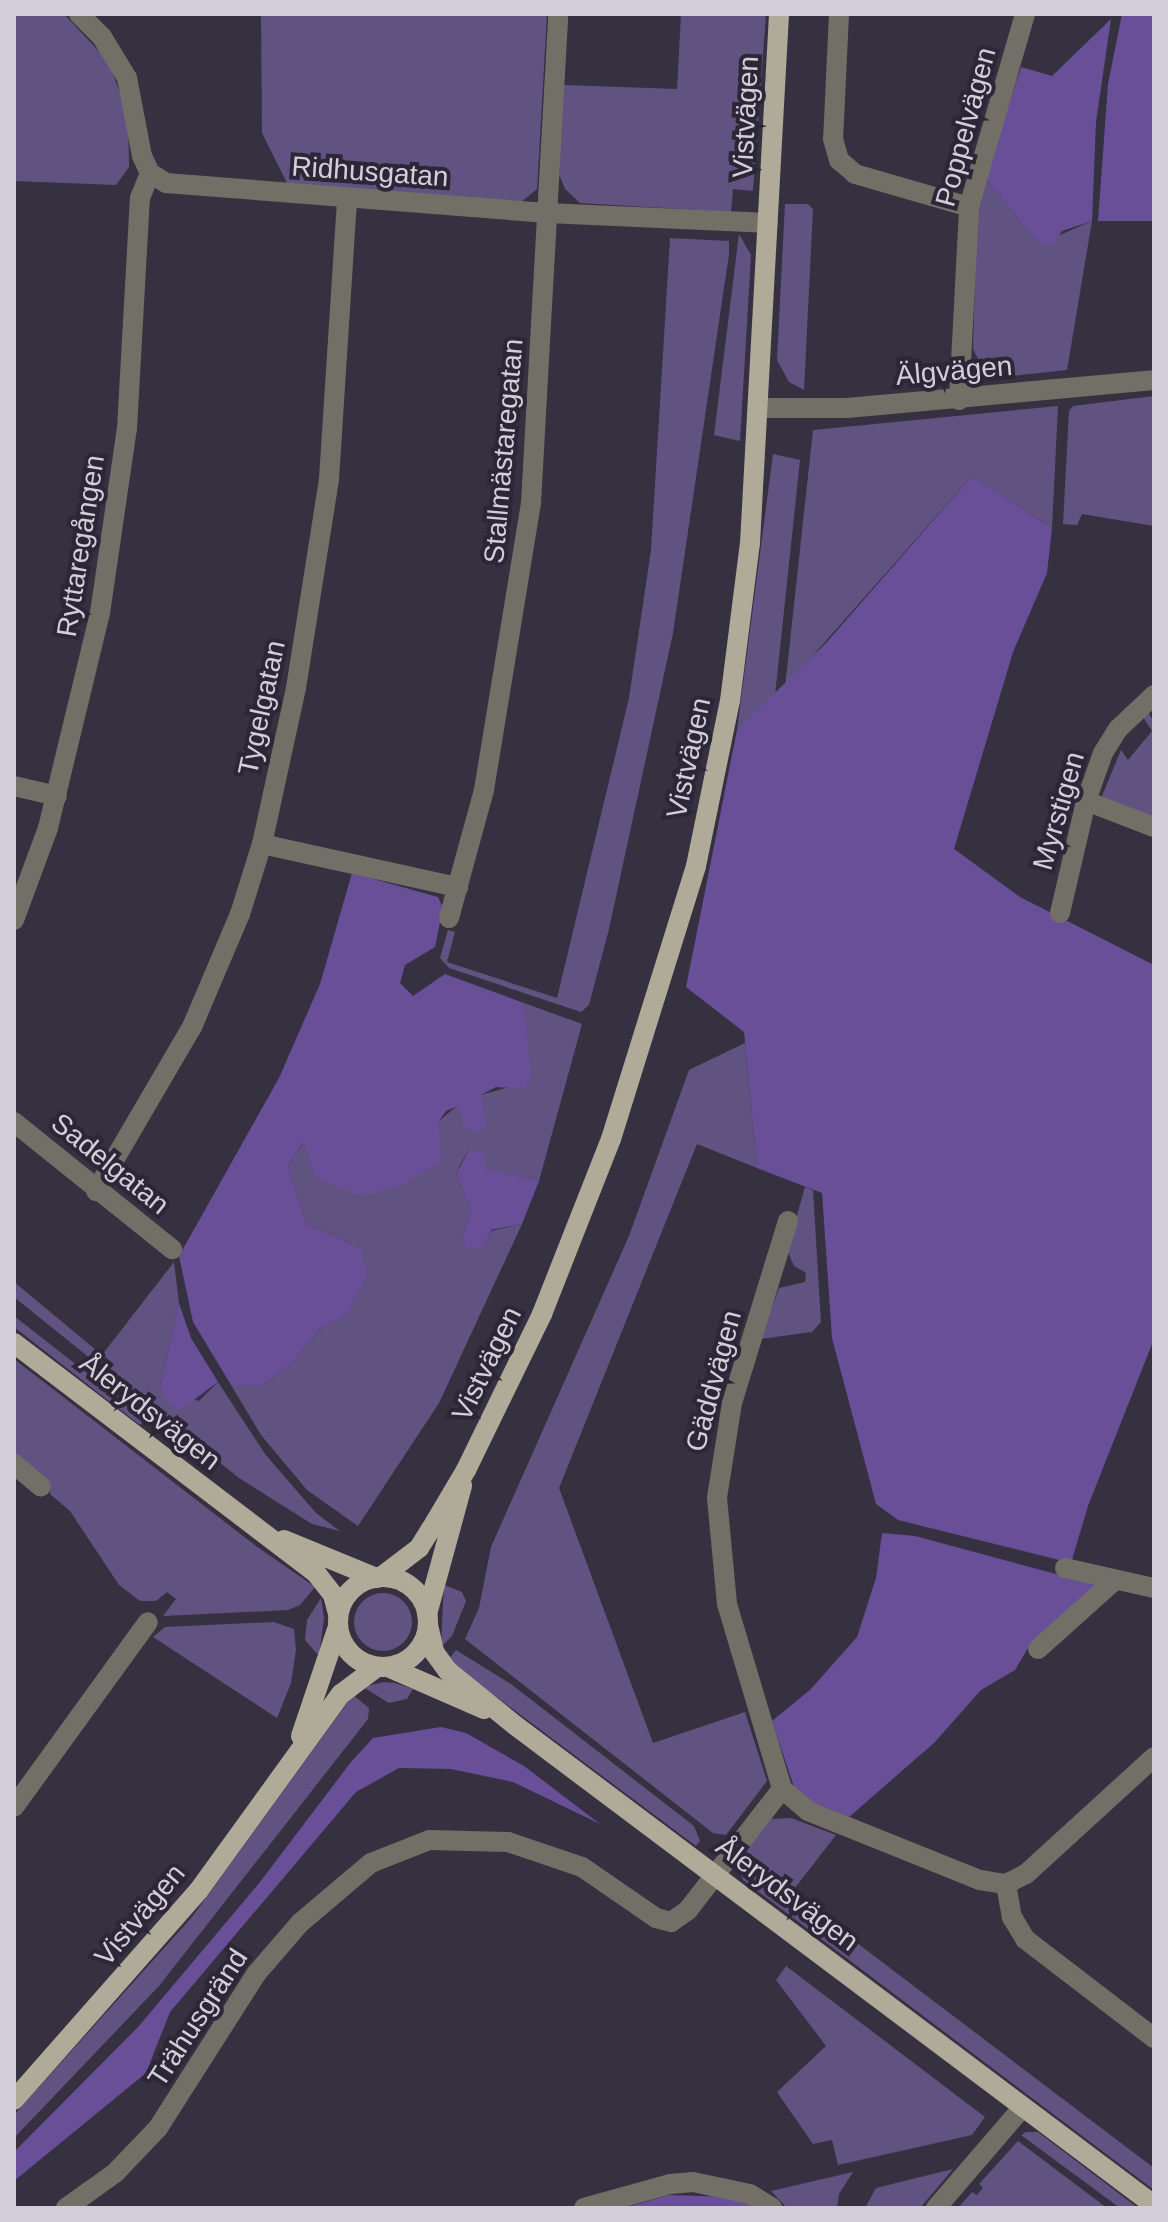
<!DOCTYPE html>
<html>
<head>
<meta charset="utf-8">
<style>
  body { margin:0 }
  #map { position:relative; width:1168px; height:2222px; overflow:hidden; background:#353141; font-family:Helvetica,sans-serif }
  div>[style] { position:absolute }
  [style*='--x'] { left:calc(var(--x)*1px); top:calc(var(--y)*1px); width:calc(var(--w)*1px); rotate:calc(var(--a)*1deg) }
  .green>* { inset:0; background:#615381 }
  .round { border-radius:50% }
  .forest>* { inset:0; background:#684f98 }
  .minor>* { height:20px; margin:-10px; padding:0 10px; transform-origin:10px; border-radius:10px; background:#726f67 }
  .major>* { height:20px; margin:-10px; padding:0 10px; transform-origin:10px; border-radius:10px; background:#b0aa98 }
  .major>.ring { margin:-10px; padding:0; box-sizing:content-box; background:none; border:20px solid #b0aa98; border-radius:50% }
  span { translate:-50% -50%; white-space:nowrap; text-align:center; line-height:1.15; -webkit-text-stroke:8px #2b2737; paint-order:stroke }
  .street-label { font-size:28px; color:#d2cfda }
  .frame { position:absolute; inset:0; border:16px solid #d2cfda; pointer-events:none }
</style>
</head>
<body>
<div id="map">
  <div class="green">
    <i style="clip-path:polygon(14px 14px,64px 14px,108px 61px,128px 114px,129px 167px,116px 185px,14px 181px)"></i>
    <i style="clip-path:polygon(261px 14px,547px 14px,537px 189px,521px 202px,288px 185px,262px 133px)"></i>
    <i style="clip-path:polygon(681px 14px,766px 14px,753px 191px,733px 189px,731px 212px,580px 203px,565px 189px,559px 174px,564px 85px,677px 89px)"></i>
    <i style="clip-path:polygon(985px 178px,1039px 244px,1092px 221px,1067px 370px,1003px 377px,978px 359px,973px 349px,977px 210px)"></i>
    <i style="clip-path:polygon(785px 204px,808px 204px,813px 209px,804px 390px,789px 382px,777px 360px)"></i>
    <i style="clip-path:polygon(739px 234px,751px 255px,740px 441px,714px 435px)"></i>
    <i style="clip-path:polygon(670px 238px,729px 241px,729px 254px,673px 633px,609px 929px,589px 1005px,581px 1012px,449px 968px,440px 958px,448px 930px,455px 932px,447px 962px,557px 998px,629px 698px,651px 550px)"></i>
    <i style="clip-path:polygon(1154px 396px,1154px 526px,1082px 514px,1077px 525px,1063px 524px,1069px 411px,1073px 406px)"></i>
    <i style="clip-path:polygon(1058px 406px,1052px 528px,972px 476px,785px 687px,813px 430px)"></i>
    <i style="clip-path:polygon(773px 454px,800px 460px,775px 696px,737px 730px)"></i>
    <i style="clip-path:polygon(1146px 709px,1154px 722px,1154px 822px,1106px 803px,1102px 796px,1121px 750px,1128px 760px,1152px 731px,1143px 717px)"></i>
    <i style="clip-path:polygon(524px 1003px,582px 1024px,539px 1181px,484px 1168px,470px 1148px,461px 1163px,456px 1174px,471px 1209px,462px 1240px,485px 1246px,491px 1231px,522px 1224px,439px 1403px,358px 1526px,307px 1490px,261px 1435px,231px 1385px,263px 1385px,293px 1362px,320px 1329px,345px 1316px,361px 1248px,306px 1224px,288px 1165px,305px 1141px,439px 1121px,458px 1105px,486px 1119px,479px 1107px,481px 1095px,530px 1081px)"></i>
    <i style="clip-path:polygon(745px 1043px,757px 1168px,697px 1144px,559px 1488px,653px 1743px,745px 1712px,767px 1781px,726px 1835px,713px 1833px,465px 1639px,479px 1608px,491px 1547px,629px 1236px,689px 1070px)"></i>
    <i style="clip-path:polygon(805px 1187px,813px 1190px,821px 1322px,812px 1332px,760px 1339px,779px 1288px,805px 1282px,806px 1273px,794px 1266px,787px 1250px)"></i>
    <i style="clip-path:polygon(174px 1262px,179px 1303px,160px 1387px,199px 1401px,218px 1382px,265px 1454px,316px 1513px,340px 1531px,312px 1524px,239px 1478px,14px 1297px,14px 1282px,102px 1355px)"></i>
    <i style="clip-path:polygon(14px 1316px,91px 1376px,146px 1419px,140px 1425px,96px 1391px,14px 1327px)"></i>
    <i style="clip-path:polygon(14px 1359px,256px 1546px,315px 1587px,300px 1605px,288px 1610px,163px 1616px,176px 1599px,167px 1592px,156px 1601px,140px 1601px,119px 1585px,70px 1511px,50px 1494px,50px 1483px,14px 1453px)"></i>
    <i style="clip-path:polygon(444px 1585px,462px 1592px,466px 1601px,452px 1636px,441px 1647px)"></i>
    <i class="round" style="left:354px;top:1593px;width:58px;height:58px"></i>
    <i style="clip-path:polygon(321px 1598px,324px 1618px,319px 1656px,305px 1640px,307px 1620px)"></i>
    <i style="clip-path:polygon(274px 1622px,294px 1629px,296px 1650px,291px 1683px,277px 1718px,153px 1637px,165px 1627px)"></i>
    <i style="clip-path:polygon(456px 1650px,511px 1684px,694px 1826px,700px 1841px,696px 1846px,455px 1666px,449px 1659px)"></i>
    <i style="clip-path:polygon(384px 1682px,395px 1683px,413px 1689px,407px 1699px,389px 1703px,363px 1687px)"></i>
    <i style="clip-path:polygon(353px 1695px,369px 1708px,368px 1719px,159px 1986px,14px 2138px,14px 2115px,192px 1917px)"></i>
    <i style="clip-path:polygon(791px 1818px,836px 1835px,791px 1893px,1154px 2168px,1154px 2190px,743px 1880px,738px 1866px,744px 1853px,771px 1819px)"></i>
    <i style="clip-path:polygon(786px 1966px,985px 2117px,972px 2135px,838px 2165px,832px 2140px,813px 2144px,777px 2092px,826px 2046px,776px 1980px)"></i>
    <i style="clip-path:polygon(1026px 2132px,1038px 2132px,1138px 2208px,1120px 2208px,1021px 2135px)"></i>
    <i style="clip-path:polygon(1018px 2141px,1107px 2208px,958px 2208px,972px 2192px,977px 2195px,983px 2188px,979px 2184px)"></i>
    <i style="clip-path:polygon(953px 2169px,920px 2208px,865px 2208px,876px 2188px)"></i>
    <i style="clip-path:polygon(853px 2172px,839px 2194px,837px 2208px,787px 2208px,771px 2191px)"></i>
  </div>
  <div class="forest">
    <i style="clip-path:polygon(1122px 14px,1154px 14px,1154px 221px,1098px 221px,1108px 84px)"></i>
    <i style="clip-path:polygon(1111px 19px,1096px 122px,1092px 221px,1062px 231px,1053px 245px,1039px 244px,985px 178px,1021px 67px,1052px 76px)"></i>
    <i style="clip-path:polygon(972px 476px,1052px 528px,1047px 573px,1013px 652px,954px 849px,1020px 897px,1154px 965px,1154px 1339px,1088px 1506px,1071px 1563px,898px 1520px,876px 1504px,832px 1338px,822px 1193px,757px 1168px,744px 1032px,686px 987px,737px 730px,826px 643px)"></i>
    <i style="clip-path:polygon(352px 873px,438px 897px,443px 908px,435px 947px,405px 965px,400px 983px,413px 996px,445px 974px,524px 1003px,531px 1081px,524px 1089px,496px 1087px,481px 1095px,487px 1126px,474px 1134px,464px 1126px,458px 1106px,446px 1111px,439px 1121px,441px 1162px,402px 1185px,364px 1195px,334px 1187px,315px 1176px,304px 1142px,288px 1165px,306px 1224px,361px 1248px,367px 1276px,345px 1316px,320px 1329px,293px 1362px,263px 1385px,231px 1385px,193px 1322px,179px 1256px,279px 1078px,320px 984px)"></i>
    <i style="clip-path:polygon(470px 1148px,485px 1155px,485px 1168px,539px 1181px,522px 1224px,491px 1230px,485px 1246px,469px 1249px,462px 1240px,471px 1209px,456px 1174px)"></i>
    <i style="clip-path:polygon(179px 1303px,191px 1338px,218px 1382px,180px 1410px,166px 1401px,160px 1387px)"></i>
    <i style="clip-path:polygon(882px 1533px,915px 1536px,1097px 1585px,1028px 1648px,1015px 1670px,981px 1690px,934px 1743px,849px 1817px,804px 1799px,794px 1787px,772px 1721px,810px 1690px,857px 1637px,876px 1578px)"></i>
    <i style="clip-path:polygon(441px 1727px,466px 1733px,524px 1766px,600px 1824px,513px 1782px,451px 1769px,399px 1768px,356px 1792px,170px 2012px,146px 2073px,14px 2181px,14px 2152px,139px 2026px,260px 1882px,351px 1762px,373px 1738px)"></i>
    <i style="clip-path:polygon(669px 2195px,730px 2197px,758px 2208px,624px 2208px)"></i>
  </div>
  <div class="minor">
    <i style="--x:79;--y:14;--w:33;--a:45"></i>
    <i style="--x:102;--y:37;--w:48;--a:58.6"></i>
    <i style="--x:127;--y:78;--w:79;--a:79.1"></i>
    <i style="--x:142;--y:156;--w:19;--a:65"></i>
    <i style="--x:150;--y:173;--w:19;--a:32"></i>
    <i style="--x:166;--y:183;--w:382;--a:4.5"></i>
    <i style="--x:547;--y:213;--w:221;--a:2.6"></i>
    <i style="--x:839;--y:14;--w:125;--a:92.7"></i>
    <i style="--x:833;--y:139;--w:22;--a:74"></i>
    <i style="--x:839;--y:160;--w:21;--a:41"></i>
    <i style="--x:855;--y:174;--w:119;--a:16.1"></i>
    <i style="--x:959;--y:400;--w:193;--a:-87"></i>
    <i style="--x:969;--y:207;--w:201;--a:-73.8"></i>
    <i style="--x:759;--y:408;--w:88;--a:0"></i>
    <i style="--x:847;--y:408;--w:308;--a:-5.2"></i>
    <i style="--x:14;--y:786;--w:44;--a:13.1"></i>
    <i style="--x:1086;--y:801;--w:73;--a:20.9"></i>
    <i style="--x:262;--y:844;--w:201;--a:12.4"></i>
    <i style="--x:1060;--y:913;--w:115;--a:-76.9"></i>
    <i style="--x:1086;--y:801;--w:51;--a:-70.5"></i>
    <i style="--x:1103;--y:753;--w:28;--a:-58"></i>
    <i style="--x:1118;--y:729;--w:50;--a:-43.4"></i>
    <i style="--x:449;--y:918;--w:133;--a:-74.7"></i>
    <i style="--x:484;--y:790;--w:291;--a:-80.7"></i>
    <i style="--x:531;--y:503;--w:490;--a:-86.8"></i>
    <i style="--x:14;--y:920;--w:98;--a:-69.7"></i>
    <i style="--x:48;--y:828;--w:221;--a:-76.4"></i>
    <i style="--x:100;--y:613;--w:186;--a:-81.7"></i>
    <i style="--x:127;--y:429;--w:231;--a:-86.8"></i>
    <i style="--x:140;--y:198;--w:27;--a:-68"></i>
    <i style="--x:14;--y:1122;--w:203;--a:38.8"></i>
    <i style="--x:96;--y:1191;--w:190;--a:-59.7"></i>
    <i style="--x:192;--y:1027;--w:123;--a:-67"></i>
    <i style="--x:240;--y:914;--w:73;--a:-72.6"></i>
    <i style="--x:262;--y:844;--w:160;--a:-77.7"></i>
    <i style="--x:296;--y:688;--w:212;--a:-81"></i>
    <i style="--x:329;--y:479;--w:281;--a:-86.3"></i>
    <i style="--x:788;--y:1221;--w:190;--a:107.1"></i>
    <i style="--x:732;--y:1403;--w:96;--a:99"></i>
    <i style="--x:717;--y:1498;--w:106;--a:84.6"></i>
    <i style="--x:727;--y:1604;--w:193;--a:73.4"></i>
    <i style="--x:782;--y:1789;--w:34;--a:40"></i>
    <i style="--x:808;--y:1811;--w:185;--a:21.9"></i>
    <i style="--x:980;--y:1880;--w:26;--a:9"></i>
    <i style="--x:1006;--y:1884;--w:22;--a:-27"></i>
    <i style="--x:1026;--y:1874;--w:173;--a:-42.4"></i>
    <i style="--x:14;--y:1464;--w:35;--a:40"></i>
    <i style="--x:1065;--y:1568;--w:91;--a:12.7"></i>
    <i style="--x:1038;--y:1649;--w:103;--a:-41.9"></i>
    <i style="--x:14;--y:1807;--w:228;--a:-54.1"></i>
    <i style="--x:1006;--y:1884;--w:34;--a:80"></i>
    <i style="--x:1012;--y:1917;--w:26;--a:59"></i>
    <i style="--x:1025;--y:1939;--w:163;--a:37.5"></i>
    <i style="--x:66;--y:2208;--w:60;--a:-35.5"></i>
    <i style="--x:115;--y:2173;--w:62;--a:-46.3"></i>
    <i style="--x:158;--y:2128;--w:183;--a:-57.5"></i>
    <i style="--x:256;--y:1974;--w:67;--a:-49.2"></i>
    <i style="--x:300;--y:1923;--w:93;--a:-40.2"></i>
    <i style="--x:371;--y:1863;--w:62;--a:-21.6"></i>
    <i style="--x:429;--y:1840;--w:79;--a:1.5"></i>
    <i style="--x:508;--y:1842;--w:78;--a:18.7"></i>
    <i style="--x:582;--y:1867;--w:90;--a:34.6"></i>
    <i style="--x:656;--y:1918;--w:16;--a:15"></i>
    <i style="--x:671;--y:1922;--w:21;--a:-35"></i>
    <i style="--x:688;--y:1910;--w:153;--a:-52.2"></i>
    <i style="--x:584;--y:2208;--w:89;--a:-15.6"></i>
    <i style="--x:670;--y:2184;--w:23;--a:-5"></i>
    <i style="--x:693;--y:2182;--w:58;--a:11.9"></i>
    <i style="--x:750;--y:2194;--w:26;--a:32"></i>
    <i style="--x:936;--y:2208;--w:133;--a:-49.3"></i>
  </div>
  <div class="major">
    <i style="--x:14;--y:1343;--w:380;--a:37.3"></i>
    <i style="--x:316;--y:1573;--w:28;--a:52"></i>
    <i style="--x:333;--y:1595;--w:20;--a:75"></i>
    <i style="--x:284;--y:1540;--w:100;--a:22.4"></i>
    <i style="--x:381;--y:1577;--w:48;--a:-37.3"></i>
    <i style="--x:419;--y:1548;--w:22;--a:-58"></i>
    <i style="--x:431;--y:1529;--w:69;--a:-59.3"></i>
    <i style="--x:466;--y:1470;--w:174;--a:-64"></i>
    <i style="--x:542;--y:1314;--w:188;--a:-68.5"></i>
    <i style="--x:611;--y:1139;--w:286;--a:-72.7"></i>
    <i style="--x:696;--y:866;--w:168;--a:-78.4"></i>
    <i style="--x:730;--y:701;--w:159;--a:-82.8"></i>
    <i style="--x:750;--y:543;--w:530;--a:-86.86"></i>
    <i class="ring" style="left:338px;top:1577px;width:70px;height:70px"></i>
    <i style="--x:427;--y:1614;--w:133;--a:-74.7"></i>
    <i style="--x:428;--y:1625;--w:28;--a:77"></i>
    <i style="--x:434;--y:1652;--w:24;--a:54"></i>
    <i style="--x:448;--y:1671;--w:87;--a:39"></i>
    <i style="--x:516;--y:1726;--w:798;--a:36.9"></i>
    <i style="--x:388;--y:1667;--w:105;--a:23.6"></i>
    <i style="--x:301;--y:1736;--w:115;--a:-71.3"></i>
    <i style="--x:14;--y:2100;--w:280;--a:-48.6"></i>
    <i style="--x:199;--y:1890;--w:242;--a:-54.1"></i>
    <i style="--x:341;--y:1694;--w:45;--a:-36.9"></i>
  </div>
  <div class="street-label">
    <span style="left:746px;top:117px;rotate:-87deg">Vistvägen</span>
    <span style="left:966px;top:127px;rotate:-75deg">Poppelvägen</span>
    <span style="left:370px;top:172px;rotate:4deg">Ridhusgatan</span>
    <span style="left:954px;top:371px;rotate:-5deg">Älgvägen</span>
    <span style="left:504px;top:451px;rotate:-85deg">Stallmästaregatan</span>
    <span style="left:81px;top:546px;rotate:-81deg">Ryttaregången</span>
    <span style="left:262px;top:708px;rotate:-78deg">Tygelgatan</span>
    <span style="left:689px;top:758px;rotate:-78deg">Vistvägen</span>
    <span style="left:1059px;top:811px;rotate:-74deg">Myrstigen</span>
    <span style="left:110px;top:1164px;rotate:39deg">Sadelgatan</span>
    <span style="left:487px;top:1364px;rotate:-64deg">Vistvägen</span>
    <span style="left:714px;top:1381px;rotate:-75deg">Gäddvägen</span>
    <span style="left:150px;top:1412px;rotate:38deg">Ålerydsvägen</span>
    <span style="left:787px;top:1894px;rotate:37deg">Ålerydsvägen</span>
    <span style="left:140px;top:1915px;rotate:-50deg">Vistvägen</span>
    <span style="left:198px;top:2018px;rotate:-57deg">Trähusgränd</span>
  </div>
  <div class="frame"></div>
</div>
</body>
</html>
